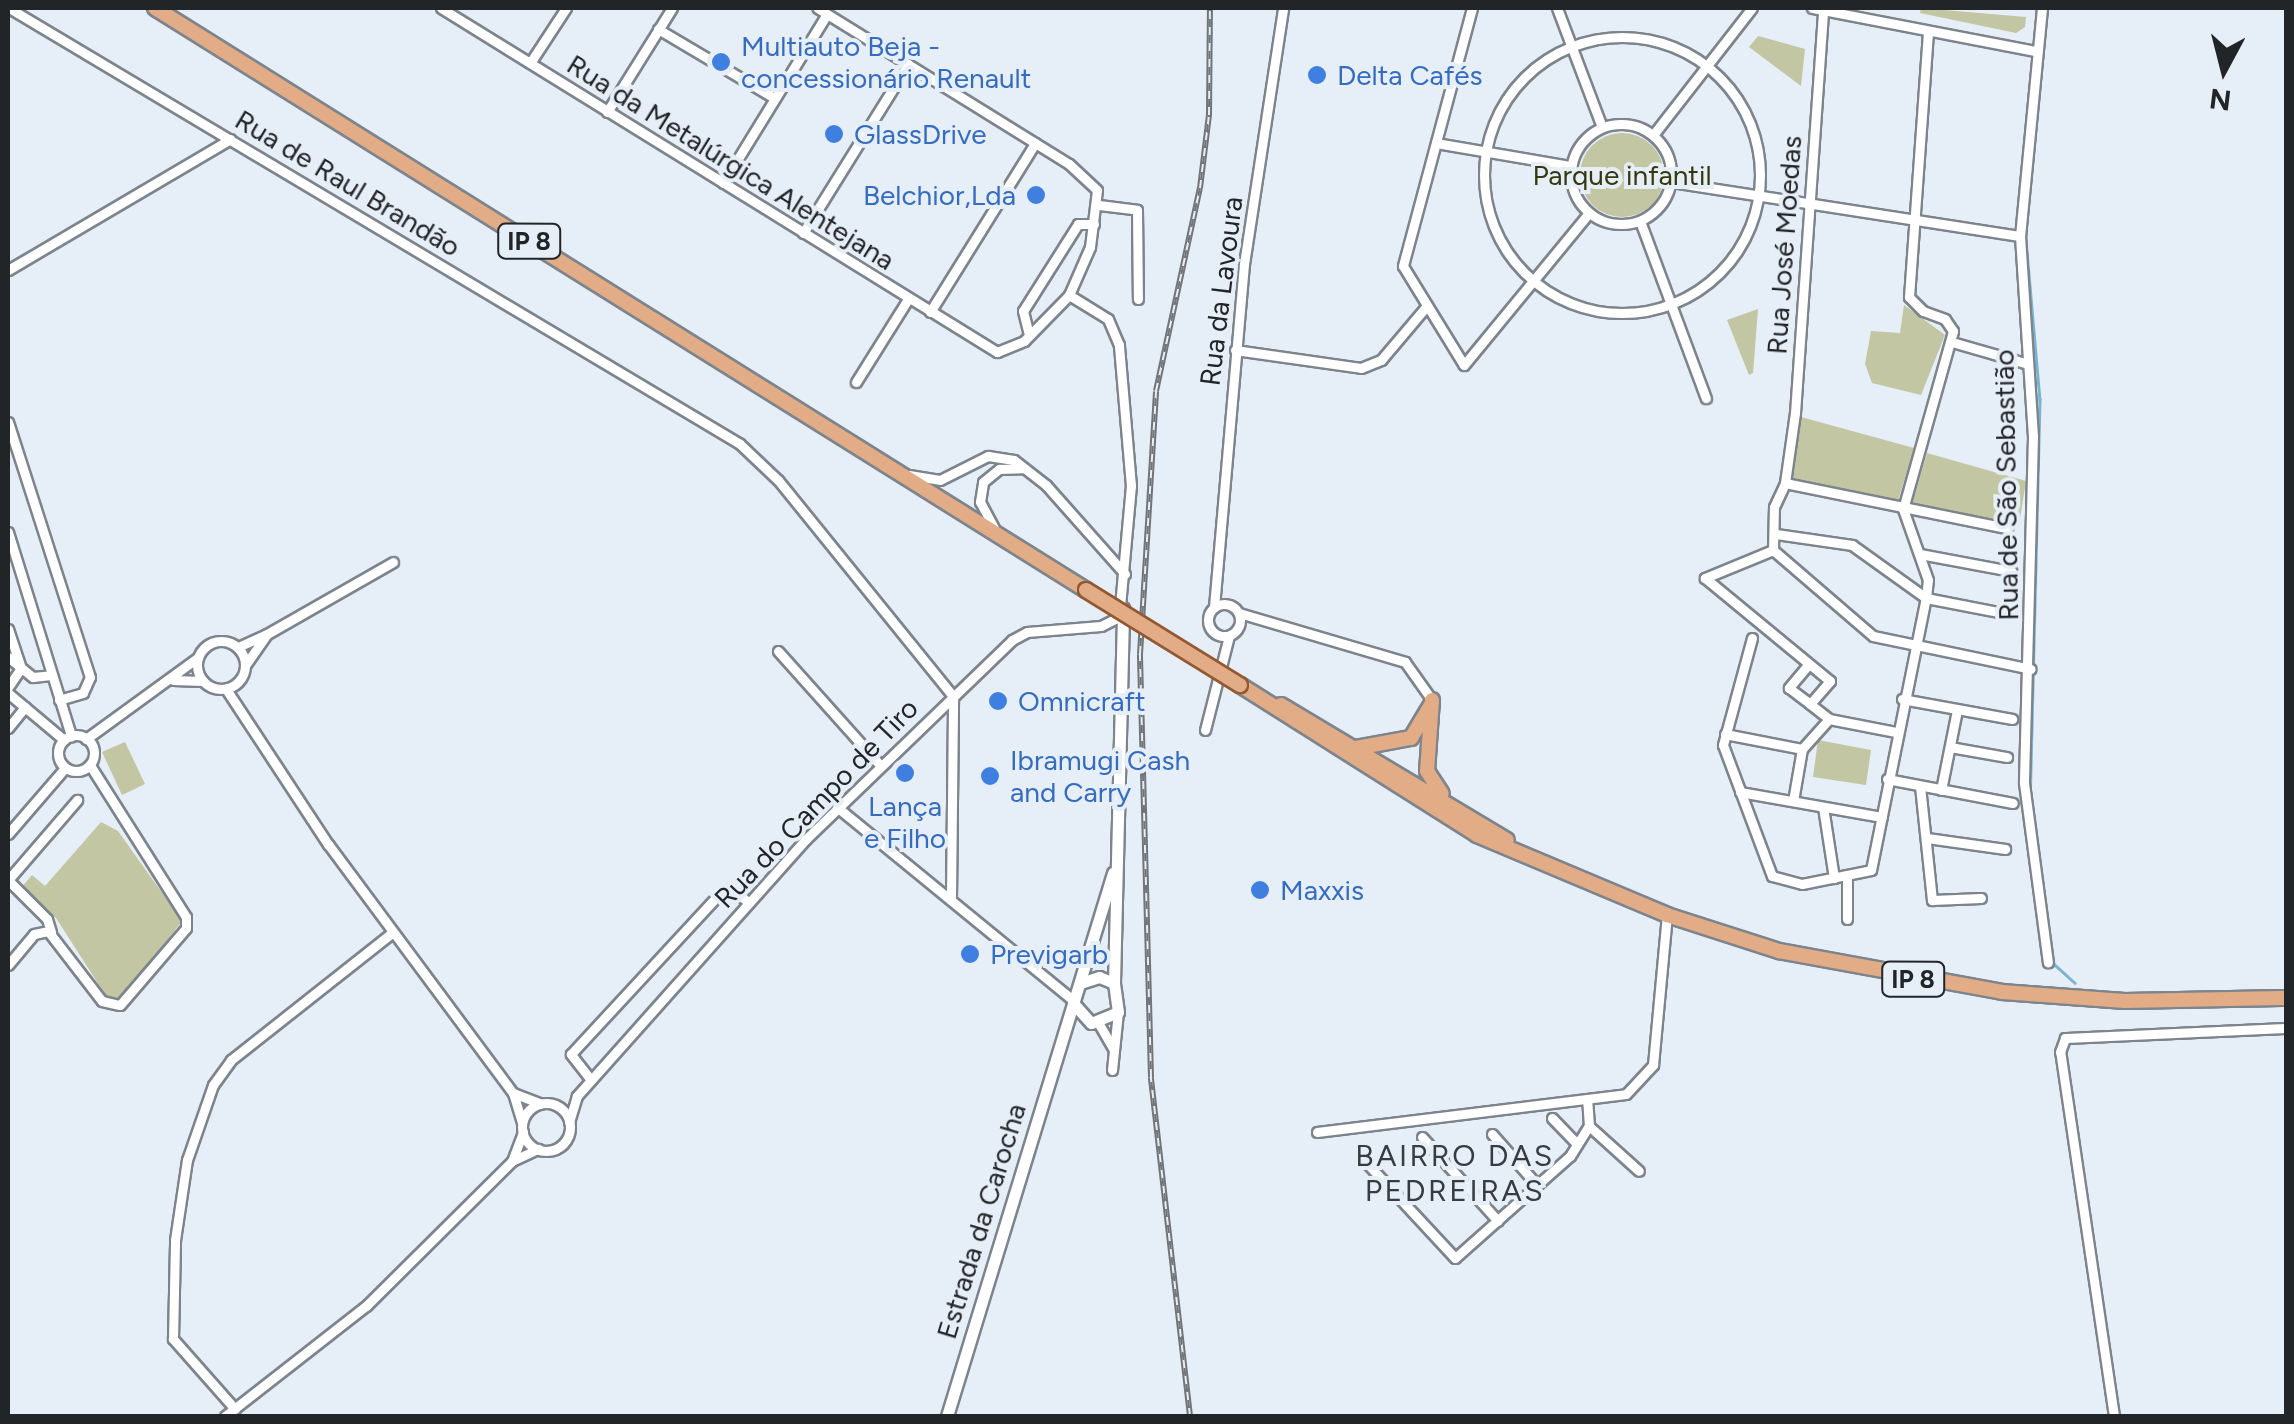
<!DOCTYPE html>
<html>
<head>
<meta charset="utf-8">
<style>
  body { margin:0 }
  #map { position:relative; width:2294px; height:1424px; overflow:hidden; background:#e6eef7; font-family:Figtree,sans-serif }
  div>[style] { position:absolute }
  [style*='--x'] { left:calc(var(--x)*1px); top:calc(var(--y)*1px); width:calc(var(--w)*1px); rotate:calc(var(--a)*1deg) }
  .green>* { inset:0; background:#c2c6a2 }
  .round { border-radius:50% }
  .stream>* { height:2.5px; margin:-1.25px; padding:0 1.25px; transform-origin:1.25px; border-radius:1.25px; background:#7ab4d1 }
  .roads { filter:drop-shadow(2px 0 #7d848c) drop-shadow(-2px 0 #7d848c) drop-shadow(0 2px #7d848c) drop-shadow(0 -2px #7d848c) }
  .minor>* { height:9px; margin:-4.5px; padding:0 4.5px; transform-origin:4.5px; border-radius:4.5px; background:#fff }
  .minor>.ring { margin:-4.5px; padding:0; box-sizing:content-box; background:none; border:9px solid #fff; border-radius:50% }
  .tertiary>* { height:11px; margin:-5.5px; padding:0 5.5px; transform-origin:5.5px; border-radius:5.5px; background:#fff }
  .primary>* { height:14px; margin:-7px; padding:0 7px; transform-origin:7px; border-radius:7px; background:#e2ac87 }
  .rail>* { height:6px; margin-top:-3px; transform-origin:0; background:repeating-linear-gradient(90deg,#e6eef7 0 8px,#70757a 0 16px); box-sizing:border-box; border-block:2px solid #70757a }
  .bridges { filter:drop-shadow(2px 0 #925932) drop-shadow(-2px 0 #925932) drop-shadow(0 2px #925932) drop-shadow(0 -2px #925932) }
  .primary-bridge>* { height:14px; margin:-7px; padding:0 7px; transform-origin:7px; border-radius:7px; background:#e2ac87 }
  .dots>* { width:28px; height:28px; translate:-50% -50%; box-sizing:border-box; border:5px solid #e6eef7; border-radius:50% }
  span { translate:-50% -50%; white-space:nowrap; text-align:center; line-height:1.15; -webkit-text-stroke:8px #e6eef7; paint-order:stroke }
  .shield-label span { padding:2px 8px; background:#e6eef7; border:2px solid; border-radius:8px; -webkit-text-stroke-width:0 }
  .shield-label { font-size:25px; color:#222528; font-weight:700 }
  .shop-label { font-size:28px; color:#366cbe }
  .left { translate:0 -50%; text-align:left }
  .right { translate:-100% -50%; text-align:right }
  .street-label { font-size:28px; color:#222528 }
  .park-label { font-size:28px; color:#36380e }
  .neighbourhood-label { font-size:30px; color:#353c42; letter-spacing:2.5px }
  .frame { position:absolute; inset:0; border:10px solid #222528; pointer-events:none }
  .north { position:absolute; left:2174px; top:20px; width:100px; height:100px; -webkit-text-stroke:8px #e6eef7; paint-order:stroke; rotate:187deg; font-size:28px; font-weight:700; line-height:40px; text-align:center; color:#222528 }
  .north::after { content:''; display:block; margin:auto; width:35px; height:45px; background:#222528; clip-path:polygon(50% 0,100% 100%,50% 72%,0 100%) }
</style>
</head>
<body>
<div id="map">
  <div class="green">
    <i style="clip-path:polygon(1921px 8px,2026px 17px,2025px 27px,2016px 33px,1920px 13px)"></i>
    <i style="clip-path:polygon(1758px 36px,1805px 49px,1801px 86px,1749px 47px)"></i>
    <i class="round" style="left:1580px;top:133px;width:84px;height:84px"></i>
    <i style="clip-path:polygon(1904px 305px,1945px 335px,1921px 395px,1872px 383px,1865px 364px,1871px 331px,1900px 333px)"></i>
    <i style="clip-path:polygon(1758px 309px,1753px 373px,1749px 375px,1727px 320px)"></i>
    <i style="clip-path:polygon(1801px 417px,1914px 448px,1898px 501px,1791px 478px)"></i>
    <i style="clip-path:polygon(1927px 453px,2026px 481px,2019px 525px,1912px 504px)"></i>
    <i style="clip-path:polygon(1818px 740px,1871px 750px,1866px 785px,1813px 777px)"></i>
    <i style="clip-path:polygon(125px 742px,145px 784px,122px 795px,102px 752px)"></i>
    <i style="clip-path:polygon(101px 822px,118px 831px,182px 921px,120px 1002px,106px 996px,56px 918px,21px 888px,32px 875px,45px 886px)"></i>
  </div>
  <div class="stream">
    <i style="--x:2025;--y:229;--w:171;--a:85"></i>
    <i style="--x:2040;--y:399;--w:396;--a:91.4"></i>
    <i style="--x:2051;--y:951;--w:13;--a:77"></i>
    <i style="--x:2054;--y:964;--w:28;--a:42"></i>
  </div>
  <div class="roads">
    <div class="minor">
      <i style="--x:9;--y:8;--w:851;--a:30.81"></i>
      <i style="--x:740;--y:444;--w:52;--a:43.5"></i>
      <i style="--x:778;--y:480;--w:278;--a:51"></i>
      <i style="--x:441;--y:8;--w:654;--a:31.75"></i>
      <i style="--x:997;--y:352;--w:29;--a:-22"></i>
      <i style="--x:1024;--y:341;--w:64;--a:-45.6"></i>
      <i style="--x:1069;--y:295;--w:52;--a:-66.4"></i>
      <i style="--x:1090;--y:247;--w:57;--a:-83"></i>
      <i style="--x:1097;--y:190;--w:38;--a:-137"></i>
      <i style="--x:1069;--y:164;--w:296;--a:-148.2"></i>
      <i style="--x:1472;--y:8;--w:267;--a:105"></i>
      <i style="--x:1403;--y:266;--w:116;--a:58.4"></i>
      <i style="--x:1464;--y:365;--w:197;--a:-50.6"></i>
      <i style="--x:1557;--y:8;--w:127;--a:69.3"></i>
      <i style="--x:1812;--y:8;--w:228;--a:10.9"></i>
      <i style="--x:2042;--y:8;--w:229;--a:95.5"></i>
      <i style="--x:2020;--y:236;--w:200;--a:86.3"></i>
      <i style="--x:2033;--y:436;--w:347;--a:91.5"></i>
      <i style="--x:2024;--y:783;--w:181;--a:82.4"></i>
      <i style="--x:658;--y:29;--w:135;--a:30.7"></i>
      <i class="ring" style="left:1484px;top:37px;width:267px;height:267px"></i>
      <i style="--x:530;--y:63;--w:66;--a:-56.8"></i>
      <i style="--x:607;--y:112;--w:123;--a:-58"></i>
      <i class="ring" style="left:1571px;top:124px;width:91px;height:91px"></i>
      <i style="--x:1653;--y:135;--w:161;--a:-52.1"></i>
      <i style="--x:1436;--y:143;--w:137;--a:9.7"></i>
      <i style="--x:1671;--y:182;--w:353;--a:8.8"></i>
      <i style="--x:723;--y:183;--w:198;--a:-58.4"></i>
      <i style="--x:1099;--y:205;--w:38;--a:7"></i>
      <i style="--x:1137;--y:210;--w:89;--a:89.4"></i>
      <i style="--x:1640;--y:221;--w:189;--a:69.6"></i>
      <i style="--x:803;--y:233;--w:199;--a:-58.1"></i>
      <i style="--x:8;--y:270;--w:258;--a:-30.5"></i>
      <i style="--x:930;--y:312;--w:199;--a:-58.1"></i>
      <i style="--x:1029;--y:335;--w:25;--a:-104"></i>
      <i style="--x:1023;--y:311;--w:103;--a:-57.7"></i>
      <i style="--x:1078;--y:224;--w:16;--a:0"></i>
      <i style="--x:1952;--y:342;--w:79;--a:16.1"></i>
      <i style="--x:1235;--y:350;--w:127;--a:8.1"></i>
      <i style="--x:1361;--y:368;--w:22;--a:-22"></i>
      <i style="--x:1381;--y:360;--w:68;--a:-49.8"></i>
      <i style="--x:856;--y:382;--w:98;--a:-57.9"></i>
      <i style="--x:8;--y:422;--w:268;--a:72.2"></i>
      <i style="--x:90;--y:677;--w:17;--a:114"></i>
      <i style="--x:83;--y:693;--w:25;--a:164"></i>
      <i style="--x:909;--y:475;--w:31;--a:9"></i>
      <i style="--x:940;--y:480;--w:54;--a:-26.6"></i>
      <i style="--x:988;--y:456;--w:26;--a:9"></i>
      <i style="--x:1014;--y:460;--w:41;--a:38"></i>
      <i style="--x:1046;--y:485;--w:119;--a:48.4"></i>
      <i style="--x:1785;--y:483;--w:227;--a:11.5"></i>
      <i style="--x:994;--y:528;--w:30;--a:-118"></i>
      <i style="--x:980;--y:502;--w:20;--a:-81"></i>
      <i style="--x:983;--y:482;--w:21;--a:-39"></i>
      <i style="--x:999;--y:469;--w:24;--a:-2"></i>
      <i style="--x:8;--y:532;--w:214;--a:72.8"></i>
      <i style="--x:1776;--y:534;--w:77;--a:8.2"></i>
      <i style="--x:1852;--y:545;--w:91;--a:35.6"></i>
      <i style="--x:1926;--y:598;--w:78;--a:11"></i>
      <i style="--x:1773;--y:550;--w:43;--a:-88.7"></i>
      <i style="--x:1774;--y:507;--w:26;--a:-65"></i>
      <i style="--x:1785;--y:483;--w:71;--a:-81.9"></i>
      <i style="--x:1795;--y:413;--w:406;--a:-86"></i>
      <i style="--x:1773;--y:550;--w:74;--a:157.6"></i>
      <i style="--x:1705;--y:578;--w:162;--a:39.5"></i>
      <i style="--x:1830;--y:681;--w:30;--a:131"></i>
      <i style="--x:1810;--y:704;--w:24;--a:38"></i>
      <i style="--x:1829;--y:719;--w:68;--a:11"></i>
      <i style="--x:1773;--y:550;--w:132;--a:40.7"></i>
      <i style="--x:1873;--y:636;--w:161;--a:11.8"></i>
      <i style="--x:1920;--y:554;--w:93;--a:10.6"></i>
      <i class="ring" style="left:1208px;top:604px;width:23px;height:23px"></i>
      <i style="--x:1214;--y:607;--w:344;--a:-85"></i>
      <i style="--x:1244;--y:264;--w:259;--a:-81.3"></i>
      <i style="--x:1239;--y:613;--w:173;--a:16.4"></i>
      <i style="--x:1405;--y:662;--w:47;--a:54.6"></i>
      <i style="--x:8;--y:629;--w:41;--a:71.6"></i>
      <i style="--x:21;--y:668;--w:23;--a:124"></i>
      <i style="--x:267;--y:634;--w:145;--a:-29.7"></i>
      <i style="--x:1752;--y:638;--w:111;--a:105.2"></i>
      <i style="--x:1723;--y:745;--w:140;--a:69.5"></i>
      <i style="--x:1772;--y:876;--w:31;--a:15"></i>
      <i style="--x:1802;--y:884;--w:70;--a:-11.5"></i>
      <i style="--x:1871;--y:870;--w:278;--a:-78.6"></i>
      <i style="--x:1926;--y:598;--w:18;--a:-84"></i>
      <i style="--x:1928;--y:580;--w:75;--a:-109.4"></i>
      <i style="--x:1903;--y:509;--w:185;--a:-74.3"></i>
      <i style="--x:1953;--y:331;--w:14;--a:-124"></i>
      <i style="--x:1945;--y:319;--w:23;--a:-160"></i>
      <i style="--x:1923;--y:311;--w:20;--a:-135"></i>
      <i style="--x:1909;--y:297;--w:266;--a:-85.9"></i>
      <i class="ring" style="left:197px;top:641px;width:39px;height:39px"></i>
      <i style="--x:238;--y:647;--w:32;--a:-24"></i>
      <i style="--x:267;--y:634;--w:37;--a:125"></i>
      <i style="--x:778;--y:651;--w:153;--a:48.2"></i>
      <i style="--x:8;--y:657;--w:32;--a:39"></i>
      <i style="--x:33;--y:677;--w:18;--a:-6"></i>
      <i style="--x:1808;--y:665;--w:30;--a:130"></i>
      <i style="--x:1789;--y:688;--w:26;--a:37"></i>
      <i style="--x:173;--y:680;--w:30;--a:2"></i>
      <i style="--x:226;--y:689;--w:186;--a:56.7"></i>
      <i style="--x:328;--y:844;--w:310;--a:53.4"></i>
      <i style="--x:513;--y:1093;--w:30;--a:73"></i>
      <i style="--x:8;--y:693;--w:73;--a:40"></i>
      <i style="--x:1902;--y:699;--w:112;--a:10.3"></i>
      <i style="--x:8;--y:728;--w:27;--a:-51"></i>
      <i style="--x:1205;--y:730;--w:97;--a:-75.7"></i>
      <i style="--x:1725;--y:734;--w:78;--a:11"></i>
      <i class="ring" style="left:58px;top:735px;width:27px;height:27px"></i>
      <i style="--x:86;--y:739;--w:137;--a:-36.1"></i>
      <i style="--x:1950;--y:747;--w:58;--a:10"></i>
      <i style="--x:1887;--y:779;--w:128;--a:10.8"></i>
      <i style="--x:1920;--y:786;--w:115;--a:84"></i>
      <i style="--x:1932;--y:900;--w:49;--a:-2.3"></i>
      <i style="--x:1941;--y:790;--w:82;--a:-78.7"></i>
      <i style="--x:1740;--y:792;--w:144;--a:10"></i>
      <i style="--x:1793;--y:801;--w:53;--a:-80.2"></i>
      <i style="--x:1802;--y:749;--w:40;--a:-48"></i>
      <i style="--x:837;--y:807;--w:305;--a:39.3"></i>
      <i style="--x:1823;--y:807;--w:72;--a:81.2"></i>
      <i style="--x:8;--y:834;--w:87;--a:-49.2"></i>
      <i style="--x:1927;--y:838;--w:79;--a:8"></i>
      <i style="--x:1847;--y:875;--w:44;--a:90"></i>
      <i style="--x:8;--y:880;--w:106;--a:-49.2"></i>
      <i style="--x:8;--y:880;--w:55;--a:45"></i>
      <i style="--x:47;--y:919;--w:14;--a:73"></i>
      <i style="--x:951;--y:898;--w:202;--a:-89.4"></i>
      <i style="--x:8;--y:965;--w:40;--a:-50"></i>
      <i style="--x:34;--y:934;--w:14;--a:-12"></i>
      <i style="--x:48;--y:931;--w:88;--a:52.4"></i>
      <i style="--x:102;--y:1001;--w:18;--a:13"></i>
      <i style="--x:120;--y:1005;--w:101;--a:-49.4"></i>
      <i style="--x:186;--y:928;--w:11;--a:-90"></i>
      <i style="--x:186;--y:917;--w:180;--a:-122.3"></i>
      <i style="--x:1099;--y:1024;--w:30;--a:60"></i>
      <i style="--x:1112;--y:1070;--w:58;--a:-84.1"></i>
      <i style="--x:591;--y:1080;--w:33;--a:-128"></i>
      <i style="--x:571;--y:1054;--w:221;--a:-47.2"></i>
      <i style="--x:721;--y:892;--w:11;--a:-15"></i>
      <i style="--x:732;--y:889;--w:21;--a:39"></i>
      <i style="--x:513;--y:1093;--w:30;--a:21"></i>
      <i class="ring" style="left:522px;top:1103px;width:39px;height:39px"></i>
      <i style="--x:1552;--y:1118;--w:36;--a:46"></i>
      <i style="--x:569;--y:1122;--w:27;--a:-73"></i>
      <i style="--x:577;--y:1096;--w:343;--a:-48.3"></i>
      <i style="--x:805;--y:840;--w:288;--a:-44"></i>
      <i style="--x:1012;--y:640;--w:17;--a:-28"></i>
      <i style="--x:1027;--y:632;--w:74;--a:-4.6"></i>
      <i style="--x:1101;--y:626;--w:20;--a:-27"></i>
      <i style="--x:1119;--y:617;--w:132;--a:-84.8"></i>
      <i style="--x:1131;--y:486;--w:142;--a:-94.9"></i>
      <i style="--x:1119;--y:345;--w:28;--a:-113"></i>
      <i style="--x:1108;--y:319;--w:46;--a:-148.4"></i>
      <i style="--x:1589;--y:1126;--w:67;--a:42"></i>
      <i style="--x:1317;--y:1132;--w:311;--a:-7"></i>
      <i style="--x:1626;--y:1094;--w:40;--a:-47"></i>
      <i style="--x:1653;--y:1065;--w:151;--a:-84.7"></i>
      <i style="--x:1492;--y:1134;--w:68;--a:48.6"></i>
      <i style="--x:1422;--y:1137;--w:113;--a:47.9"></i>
      <i style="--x:1363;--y:1159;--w:135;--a:47.1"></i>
      <i style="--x:1455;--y:1258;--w:154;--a:-41.6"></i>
      <i style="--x:1570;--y:1156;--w:36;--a:-58"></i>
      <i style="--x:1589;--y:1126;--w:27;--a:-94"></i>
      <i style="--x:512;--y:1161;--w:31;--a:-69"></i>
      <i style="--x:235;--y:1409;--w:94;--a:-131.5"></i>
      <i style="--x:173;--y:1339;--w:99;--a:-88.8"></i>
      <i style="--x:175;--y:1240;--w:81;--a:-81.5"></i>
      <i style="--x:187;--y:1160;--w:79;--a:-70.9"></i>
      <i style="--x:213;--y:1085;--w:31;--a:-54"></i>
      <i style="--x:231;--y:1060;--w:205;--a:-38.3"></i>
      <i style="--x:225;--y:1416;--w:179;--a:-38"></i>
      <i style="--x:366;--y:1306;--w:206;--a:-44.8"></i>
      <i style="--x:512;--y:1161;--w:29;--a:-25"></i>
      <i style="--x:2114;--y:1416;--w:368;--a:-98.4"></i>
      <i style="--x:2060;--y:1052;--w:15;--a:-70"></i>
      <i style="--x:2065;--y:1038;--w:221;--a:-2.6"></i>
    </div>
    <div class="tertiary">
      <i style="--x:1114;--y:983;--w:375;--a:-88.6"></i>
      <i style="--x:1073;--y:1003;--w:27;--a:48"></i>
      <i style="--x:1091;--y:1023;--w:29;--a:-22"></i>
      <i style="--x:1118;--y:1012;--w:29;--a:-98"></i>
      <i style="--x:1114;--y:983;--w:16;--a:-158"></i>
      <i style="--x:1099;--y:977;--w:19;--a:162"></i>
      <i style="--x:947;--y:1416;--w:568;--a:-73"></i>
    </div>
    <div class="primary">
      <i style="--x:155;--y:8;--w:1098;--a:32.01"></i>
      <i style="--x:1240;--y:685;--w:280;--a:32.3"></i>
      <i style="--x:1477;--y:835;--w:206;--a:22.8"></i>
      <i style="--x:1667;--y:915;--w:118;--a:17.8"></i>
      <i style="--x:1779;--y:951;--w:227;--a:10.4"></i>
      <i style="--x:2002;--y:992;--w:123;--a:4.2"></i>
      <i style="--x:2125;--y:1001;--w:161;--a:-1.1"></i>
      <i style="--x:1432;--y:700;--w:71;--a:94"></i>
      <i style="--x:1427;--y:771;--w:27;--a:57"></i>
      <i style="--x:1281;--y:705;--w:263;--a:30.9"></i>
      <i style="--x:1356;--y:748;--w:56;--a:-10.3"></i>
      <i style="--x:1411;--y:738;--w:37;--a:-59"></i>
    </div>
  </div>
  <div class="rail">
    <i style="--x:1190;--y:1416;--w:341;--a:-96.6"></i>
    <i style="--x:1151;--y:1077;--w:423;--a:-91.5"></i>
    <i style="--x:1140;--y:654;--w:263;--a:-86.5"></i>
    <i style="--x:1156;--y:391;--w:208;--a:-77.8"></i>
    <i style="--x:1200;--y:188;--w:74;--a:-83"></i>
    <i style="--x:1209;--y:115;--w:107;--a:-89.5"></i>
  </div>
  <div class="bridges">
    <div class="primary-bridge">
      <i style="--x:1086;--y:590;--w:181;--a:31.7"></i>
    </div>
  </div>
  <div class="dots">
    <i style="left:721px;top:62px;background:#3f7fe0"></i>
    <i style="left:1317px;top:75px;background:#3f7fe0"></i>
    <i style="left:834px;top:134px;background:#3f7fe0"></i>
    <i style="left:1036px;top:195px;background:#3f7fe0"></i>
    <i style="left:998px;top:701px;background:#3f7fe0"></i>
    <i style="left:905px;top:773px;background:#3f7fe0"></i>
    <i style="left:990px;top:776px;background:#3f7fe0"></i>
    <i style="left:1260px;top:890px;background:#3f7fe0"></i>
    <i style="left:970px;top:954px;background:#3f7fe0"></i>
  </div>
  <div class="shield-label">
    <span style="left:529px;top:241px">IP 8</span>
    <span style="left:1913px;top:979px">IP 8</span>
  </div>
  <div class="shop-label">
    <span class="left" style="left:741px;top:62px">Multiauto Beja -<br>concessionário Renault</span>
    <span class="left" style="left:1337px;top:75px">Delta Cafés</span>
    <span class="left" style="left:854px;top:134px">GlassDrive</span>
    <span class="right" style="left:1016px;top:195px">Belchior,Lda</span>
    <span class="left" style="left:1018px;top:701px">Omnicraft</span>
    <span class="left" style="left:1010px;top:776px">Ibramugi Cash<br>and Carry</span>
    <span style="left:905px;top:822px">Lança<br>e Filho</span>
    <span class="left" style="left:1280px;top:890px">Maxxis</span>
    <span class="left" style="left:990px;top:954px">Previgarb</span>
  </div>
  <div class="street-label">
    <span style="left:731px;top:162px;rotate:32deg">Rua da Metalúrgica Alentejana</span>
    <span style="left:348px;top:183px;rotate:31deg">Rua de Raul Brandão</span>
    <span style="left:1784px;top:245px;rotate:-86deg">Rua José Moedas</span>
    <span style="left:1221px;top:291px;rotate:-83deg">Rua da Lavoura</span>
    <span style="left:2006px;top:485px;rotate:-91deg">Rua de São Sebastião</span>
    <span style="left:816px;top:803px;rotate:-46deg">Rua do Campo de Tiro</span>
    <span style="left:981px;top:1221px;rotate:-73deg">Estrada da Carocha</span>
  </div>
  <div class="park-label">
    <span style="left:1622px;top:175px">Parque infantil</span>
  </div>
  <div class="neighbourhood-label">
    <span style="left:1455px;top:1173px">BAIRRO DAS<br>PEDREIRAS</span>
  </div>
  <div class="frame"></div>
  <div class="north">N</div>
</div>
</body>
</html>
